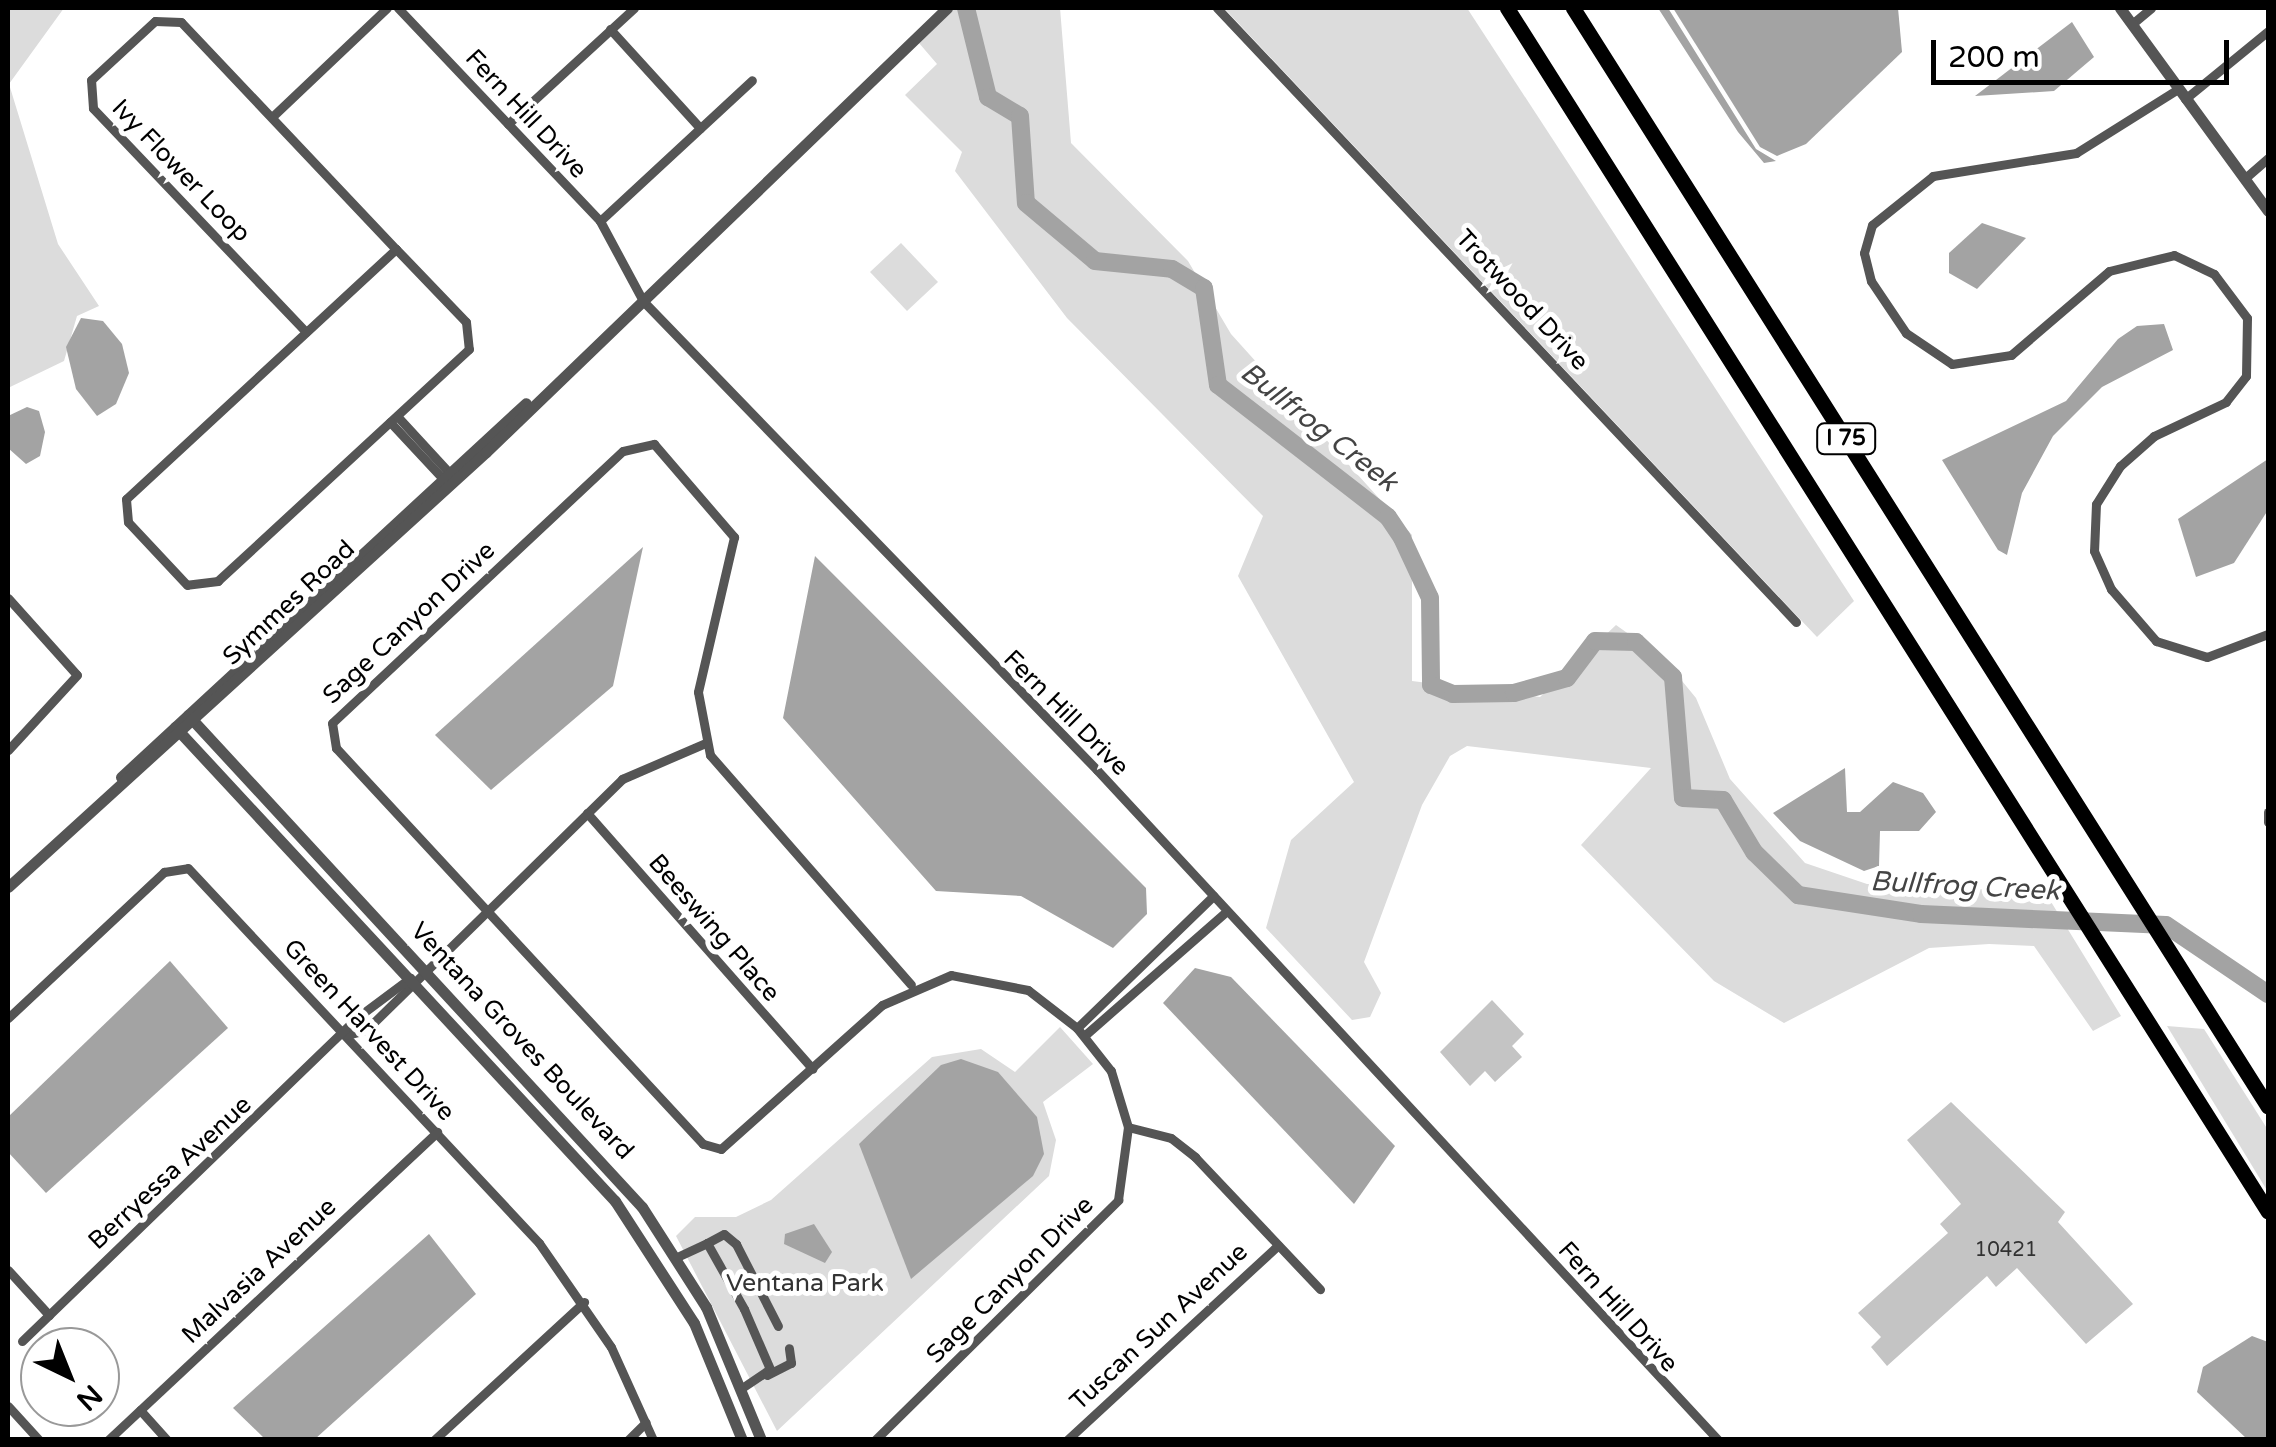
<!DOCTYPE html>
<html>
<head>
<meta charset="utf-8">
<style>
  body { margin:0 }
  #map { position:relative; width:2276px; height:1447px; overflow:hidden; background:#fff; font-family:"Varela Round",sans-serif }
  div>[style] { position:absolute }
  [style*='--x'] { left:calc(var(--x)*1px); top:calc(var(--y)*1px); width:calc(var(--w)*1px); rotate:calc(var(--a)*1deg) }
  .green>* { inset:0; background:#dcdcdc }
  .water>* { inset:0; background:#a3a3a3 }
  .river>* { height:18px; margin:-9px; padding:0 9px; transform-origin:9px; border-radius:9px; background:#a3a3a3 }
  .building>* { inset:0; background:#c4c4c4 }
  .minor>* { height:9px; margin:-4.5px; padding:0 4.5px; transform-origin:4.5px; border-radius:4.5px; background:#555 }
  .tertiary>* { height:11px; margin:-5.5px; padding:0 5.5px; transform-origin:5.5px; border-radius:5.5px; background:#555 }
  .motorway>* { height:15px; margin:-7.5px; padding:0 7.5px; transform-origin:7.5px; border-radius:7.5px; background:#000 }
  span { translate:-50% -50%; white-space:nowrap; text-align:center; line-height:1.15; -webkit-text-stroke:10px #fff; paint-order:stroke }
  .number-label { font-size:20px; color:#313131 }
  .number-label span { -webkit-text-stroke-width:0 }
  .shield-label span { padding:2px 8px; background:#fff; border:2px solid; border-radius:8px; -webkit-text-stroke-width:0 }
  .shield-label { font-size:22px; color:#000; font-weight:700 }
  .street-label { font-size:25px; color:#000 }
  .park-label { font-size:25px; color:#333 }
  .water-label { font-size:28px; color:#444; font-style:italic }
  .frame { position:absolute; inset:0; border:10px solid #000; pointer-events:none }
  .north { position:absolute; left:20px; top:1327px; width:100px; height:100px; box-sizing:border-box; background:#fff; border:2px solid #999; border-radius:50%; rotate:137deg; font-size:28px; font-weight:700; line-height:40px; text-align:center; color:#000 }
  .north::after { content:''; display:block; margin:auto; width:35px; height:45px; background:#000; clip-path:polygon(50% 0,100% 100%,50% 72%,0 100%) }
  .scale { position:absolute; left:1931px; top:40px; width:298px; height:45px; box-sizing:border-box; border:5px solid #000; border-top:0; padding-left:12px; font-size:30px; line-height:35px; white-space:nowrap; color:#000; -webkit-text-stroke:8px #fff; paint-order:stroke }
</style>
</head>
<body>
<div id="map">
  <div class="green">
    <i style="clip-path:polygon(8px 8px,64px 8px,9px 84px,58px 244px,99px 306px,77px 316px,64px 361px,8px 388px)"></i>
    <i style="clip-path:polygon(955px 8px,1060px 8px,1071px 143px,1188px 261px,1231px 334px,1412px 535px,1412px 681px,1540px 697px,1616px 625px,1664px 659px,1696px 698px,1730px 779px,1805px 863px,1867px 884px,2045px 892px,2121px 1016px,2093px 1031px,2034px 946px,1989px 944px,1929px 948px,1784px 1023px,1714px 981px,1581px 845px,1651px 768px,1467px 746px,1450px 756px,1422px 805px,1364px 962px,1381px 993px,1370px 1017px,1352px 1020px,1266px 928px,1291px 840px,1354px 782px,1238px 576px,1263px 516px,1067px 318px,955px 171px,962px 152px,905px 95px,937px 64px,919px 43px)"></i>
    <i style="clip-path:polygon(1224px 8px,1467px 8px,1854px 601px,1817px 637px)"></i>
    <i style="clip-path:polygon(901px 243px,938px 282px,907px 311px,870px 272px)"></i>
    <i style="clip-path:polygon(2167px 1026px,2204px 1029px,2268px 1130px,2268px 1192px)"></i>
    <i style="clip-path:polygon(1060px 1027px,1093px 1064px,1043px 1102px,1056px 1140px,1049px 1176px,777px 1431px,676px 1236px,695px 1217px,736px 1217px,771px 1200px,932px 1057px,981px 1049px,1015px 1072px)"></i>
  </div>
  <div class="water">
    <i style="clip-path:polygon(1658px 8px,1668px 8px,1756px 149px,1776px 161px,1764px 163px,1738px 132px)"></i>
    <i style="clip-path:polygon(1673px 8px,1898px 8px,1902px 52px,1806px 144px,1777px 156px,1760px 147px)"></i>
    <i style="clip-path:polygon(2072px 22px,2094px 57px,2054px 91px,1975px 96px)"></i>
    <i style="clip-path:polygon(1982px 223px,2026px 238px,1977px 289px,1949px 273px,1949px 253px)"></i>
    <i style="clip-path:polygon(81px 318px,103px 321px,122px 344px,129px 373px,116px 404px,97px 416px,76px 389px,66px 347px)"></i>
    <i style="clip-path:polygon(2164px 324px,2173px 350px,2102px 387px,2053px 436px,2022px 493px,2007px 555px,1998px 550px,1942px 460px,2066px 401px,2118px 339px,2137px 326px)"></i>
    <i style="clip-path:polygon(27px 407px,39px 411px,45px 432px,40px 456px,26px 464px,8px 448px,8px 416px)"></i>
    <i style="clip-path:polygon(2268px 459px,2268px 510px,2234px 563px,2196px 577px,2178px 519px)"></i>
    <i style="clip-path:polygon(643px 547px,613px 686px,491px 790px,435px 735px)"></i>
    <i style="clip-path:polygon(815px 556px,1146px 888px,1147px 914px,1113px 948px,1021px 896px,936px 891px,783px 718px)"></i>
    <i style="clip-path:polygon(1845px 768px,1847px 812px,1860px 812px,1893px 782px,1923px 793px,1936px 812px,1919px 831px,1880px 831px,1879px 866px,1864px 871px,1800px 841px,1773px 813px)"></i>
    <i style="clip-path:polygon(170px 961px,228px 1028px,46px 1193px,8px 1152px,8px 1117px)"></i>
    <i style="clip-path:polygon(1195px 968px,1231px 977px,1395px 1146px,1354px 1204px,1163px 1003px)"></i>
    <i style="clip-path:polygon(961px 1059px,998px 1072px,1037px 1117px,1044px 1154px,1033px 1176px,911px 1279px,859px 1144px,941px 1065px)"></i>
    <i style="clip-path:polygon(814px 1224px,832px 1252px,825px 1263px,784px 1244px,785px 1234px)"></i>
    <i style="clip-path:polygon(429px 1234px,476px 1294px,315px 1439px,265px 1439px,233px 1408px)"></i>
    <i style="clip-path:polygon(2252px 1336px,2268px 1342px,2268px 1439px,2247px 1439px,2197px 1392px,2203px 1367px)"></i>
  </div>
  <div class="river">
    <i style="--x:966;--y:8;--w:92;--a:76.1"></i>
    <i style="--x:988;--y:97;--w:37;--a:31"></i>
    <i style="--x:1020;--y:116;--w:87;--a:86.1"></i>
    <i style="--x:1026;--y:203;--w:90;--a:40"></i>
    <i style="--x:1095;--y:261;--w:77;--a:5.9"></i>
    <i style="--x:1172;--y:269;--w:37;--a:31"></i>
    <i style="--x:1204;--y:288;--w:98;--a:81.8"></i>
    <i style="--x:1218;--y:385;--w:215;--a:37.8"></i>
    <i style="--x:1388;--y:517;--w:25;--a:56"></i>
    <i style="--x:1402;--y:538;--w:66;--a:65"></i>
    <i style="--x:1430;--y:598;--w:87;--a:89.3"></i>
    <i style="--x:1431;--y:685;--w:24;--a:22"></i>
    <i style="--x:1453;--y:694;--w:61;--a:-0.9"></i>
    <i style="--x:1514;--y:693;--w:55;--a:-15.8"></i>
    <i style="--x:1567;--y:678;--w:46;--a:-52.9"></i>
    <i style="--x:1595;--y:641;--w:41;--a:1.4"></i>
    <i style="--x:1636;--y:642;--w:51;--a:43.4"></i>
    <i style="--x:1673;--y:677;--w:121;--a:85.3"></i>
    <i style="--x:1683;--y:798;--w:40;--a:2.9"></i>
    <i style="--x:1723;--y:800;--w:61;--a:59.2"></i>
    <i style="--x:1754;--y:852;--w:62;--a:44.3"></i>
    <i style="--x:1798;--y:895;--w:124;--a:8.8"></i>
    <i style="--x:1921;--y:914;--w:245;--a:2.6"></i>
    <i style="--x:2166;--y:925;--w:123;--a:34.1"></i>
  </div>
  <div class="building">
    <i style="clip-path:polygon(1492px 1000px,1524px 1034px,1512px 1046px,1522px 1057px,1495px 1082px,1485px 1071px,1470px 1086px,1440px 1052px)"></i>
    <i style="clip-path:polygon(1951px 1102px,2065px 1212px,2058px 1222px,2133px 1304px,2086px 1344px,2017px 1268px,1996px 1287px,1987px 1276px,1887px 1366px,1871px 1347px,1881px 1337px,1858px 1313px,1948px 1233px,1940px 1224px,1961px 1204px,1907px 1140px)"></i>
  </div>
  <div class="minor">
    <i style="--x:398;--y:8;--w:294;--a:46.5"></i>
    <i style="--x:600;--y:221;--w:91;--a:61.7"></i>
    <i style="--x:643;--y:301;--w:653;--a:45.93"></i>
    <i style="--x:1097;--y:770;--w:914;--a:47.17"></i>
    <i style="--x:1217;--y:8;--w:844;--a:46.68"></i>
    <i style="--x:2132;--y:24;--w:25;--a:-40"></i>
    <i style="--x:610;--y:29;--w:134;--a:47.7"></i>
    <i style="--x:2178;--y:89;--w:120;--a:147.9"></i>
    <i style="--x:2076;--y:153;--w:145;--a:170.9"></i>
    <i style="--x:1933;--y:176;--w:78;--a:141.2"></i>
    <i style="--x:1872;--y:225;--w:29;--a:106"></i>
    <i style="--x:1864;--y:253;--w:29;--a:76"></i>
    <i style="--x:1871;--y:281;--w:63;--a:56.1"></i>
    <i style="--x:1906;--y:333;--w:55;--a:34"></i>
    <i style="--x:1952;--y:364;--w:60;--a:-8.7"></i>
    <i style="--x:2011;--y:355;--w:129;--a:-40.6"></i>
    <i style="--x:2109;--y:271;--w:67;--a:-13.8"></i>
    <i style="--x:2174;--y:255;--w:44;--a:25.4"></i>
    <i style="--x:2214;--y:274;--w:55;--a:53.1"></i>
    <i style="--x:2247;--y:318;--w:58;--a:91"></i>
    <i style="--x:2246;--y:376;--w:33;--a:128"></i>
    <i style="--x:2226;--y:402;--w:80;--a:154.7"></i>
    <i style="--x:2154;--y:436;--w:45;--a:138.6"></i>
    <i style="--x:2120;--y:466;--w:45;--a:122.3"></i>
    <i style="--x:2096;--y:504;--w:47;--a:92.4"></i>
    <i style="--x:2094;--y:551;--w:42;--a:65.9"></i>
    <i style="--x:2111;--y:589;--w:69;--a:49.1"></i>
    <i style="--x:2156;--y:641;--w:53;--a:17.4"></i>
    <i style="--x:2207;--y:657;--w:65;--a:-20.7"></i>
    <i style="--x:2185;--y:99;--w:107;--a:-39.3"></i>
    <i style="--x:273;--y:116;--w:157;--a:-43.5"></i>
    <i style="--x:508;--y:124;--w:171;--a:-42.6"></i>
    <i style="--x:2244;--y:179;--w:32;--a:-41"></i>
    <i style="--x:600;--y:221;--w:207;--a:-42.8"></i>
    <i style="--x:396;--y:249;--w:101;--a:46.2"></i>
    <i style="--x:466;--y:322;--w:27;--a:84"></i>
    <i style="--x:469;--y:349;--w:342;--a:137.3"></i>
    <i style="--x:218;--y:581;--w:31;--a:173"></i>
    <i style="--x:187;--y:585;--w:86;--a:-133.1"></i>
    <i style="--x:128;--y:522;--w:23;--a:-95"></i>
    <i style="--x:126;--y:499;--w:368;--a:-42.8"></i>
    <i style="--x:306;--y:332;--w:309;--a:-133.6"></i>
    <i style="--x:93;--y:108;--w:28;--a:-94"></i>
    <i style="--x:91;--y:80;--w:87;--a:-42.7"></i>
    <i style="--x:155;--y:21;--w:26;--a:2"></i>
    <i style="--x:181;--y:22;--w:313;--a:46.6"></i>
    <i style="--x:397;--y:416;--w:84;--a:47.4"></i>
    <i style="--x:390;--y:422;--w:82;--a:47"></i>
    <i style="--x:8;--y:598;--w:103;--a:48.1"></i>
    <i style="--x:77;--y:675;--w:102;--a:132.6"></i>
    <i style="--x:2268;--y:812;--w:10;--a:90"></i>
    <i style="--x:587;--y:813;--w:341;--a:48.6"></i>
    <i style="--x:8;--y:1018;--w:214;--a:-43.1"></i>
    <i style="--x:164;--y:872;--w:24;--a:-9"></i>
    <i style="--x:188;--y:868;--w:514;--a:46.89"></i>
    <i style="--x:539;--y:1243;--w:126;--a:55.3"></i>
    <i style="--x:611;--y:1347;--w:102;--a:65.7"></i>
    <i style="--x:1077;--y:1028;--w:190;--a:-44.1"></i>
    <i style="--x:347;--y:1035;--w:20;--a:-15"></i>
    <i style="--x:366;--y:1030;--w:359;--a:-44.4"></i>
    <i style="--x:622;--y:779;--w:90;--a:-23.4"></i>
    <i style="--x:1084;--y:1036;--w:190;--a:-41.2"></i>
    <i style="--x:1128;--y:1127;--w:44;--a:14.3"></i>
    <i style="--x:1171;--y:1138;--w:31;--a:38"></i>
    <i style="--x:1195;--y:1157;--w:182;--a:46.6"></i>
    <i style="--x:707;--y:1243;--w:19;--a:-28"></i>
    <i style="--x:724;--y:1234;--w:16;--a:40"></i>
    <i style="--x:736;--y:1244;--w:92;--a:62.9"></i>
    <i style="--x:677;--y:1257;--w:33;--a:-25"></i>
    <i style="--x:707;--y:1243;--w:76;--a:60.7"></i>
    <i style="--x:744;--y:1309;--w:65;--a:66.6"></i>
    <i style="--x:770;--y:1369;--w:32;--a:146"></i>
    <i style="--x:8;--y:1270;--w:61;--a:47.7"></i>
    <i style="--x:22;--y:1341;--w:463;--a:-44"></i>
    <i style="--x:355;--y:1019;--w:69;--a:-36.7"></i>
    <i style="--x:767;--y:1375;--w:27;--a:-27"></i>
    <i style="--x:791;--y:1363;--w:15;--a:-98"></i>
    <i style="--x:8;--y:1406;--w:46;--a:47.6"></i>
    <i style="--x:140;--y:1410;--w:40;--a:48"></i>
    <i style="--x:108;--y:1440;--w:451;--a:-43.1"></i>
    <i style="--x:434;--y:1440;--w:204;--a:-42.6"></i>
    <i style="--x:628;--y:1440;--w:25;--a:-45"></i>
    <i style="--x:875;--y:1440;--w:342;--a:-44.6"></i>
    <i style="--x:1118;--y:1200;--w:74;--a:-82.2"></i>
    <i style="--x:1128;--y:1127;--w:59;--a:-106.9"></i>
    <i style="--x:1111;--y:1071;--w:55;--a:-128.3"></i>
    <i style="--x:1077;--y:1028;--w:62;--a:-142.2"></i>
    <i style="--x:1028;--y:990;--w:78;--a:-169"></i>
    <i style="--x:951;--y:975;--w:75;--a:156.5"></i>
    <i style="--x:882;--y:1005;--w:216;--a:138.2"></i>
    <i style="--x:721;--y:1149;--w:19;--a:-164"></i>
    <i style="--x:703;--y:1144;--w:540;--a:-132.82"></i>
    <i style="--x:336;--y:748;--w:25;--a:-99"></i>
    <i style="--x:332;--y:723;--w:398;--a:-43.1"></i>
    <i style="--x:623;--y:451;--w:32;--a:-13"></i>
    <i style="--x:654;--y:444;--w:123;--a:49.3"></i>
    <i style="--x:734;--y:537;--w:159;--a:103.1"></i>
    <i style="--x:698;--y:692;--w:64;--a:79.2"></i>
    <i style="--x:710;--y:755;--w:305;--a:48.8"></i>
    <i style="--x:1067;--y:1440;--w:287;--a:-42.7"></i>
  </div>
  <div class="tertiary">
    <i style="--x:2120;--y:8;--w:251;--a:53.9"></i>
    <i style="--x:188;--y:715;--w:669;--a:47.3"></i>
    <i style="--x:642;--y:1207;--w:119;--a:57.4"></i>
    <i style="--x:706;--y:1307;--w:144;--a:67.5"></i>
    <i style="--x:175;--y:727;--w:647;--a:47.13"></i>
    <i style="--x:615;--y:1201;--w:145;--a:57.1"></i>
    <i style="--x:694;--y:1323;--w:126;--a:67.7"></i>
    <i style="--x:121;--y:777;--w:551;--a:-42.72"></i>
    <i style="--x:8;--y:887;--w:646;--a:-42.3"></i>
    <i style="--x:486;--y:452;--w:640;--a:-43.92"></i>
  </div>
  <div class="motorway">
    <i style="--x:1507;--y:8;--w:1424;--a:57.7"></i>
    <i style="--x:1573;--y:8;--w:1300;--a:57.69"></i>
  </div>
  <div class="number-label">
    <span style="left:2006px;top:1250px">10421</span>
  </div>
  <div class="shield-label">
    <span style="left:1846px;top:439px">I 75</span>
  </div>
  <div class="street-label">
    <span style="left:526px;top:114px;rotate:47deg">Fern Hill Drive</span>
    <span style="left:181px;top:171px;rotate:46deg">Ivy Flower Loop</span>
    <span style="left:1522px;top:300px;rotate:47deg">Trotwood Drive</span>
    <span style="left:289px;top:603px;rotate:-43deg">Symmes Road</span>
    <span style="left:409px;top:623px;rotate:-43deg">Sage Canyon Drive</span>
    <span style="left:1066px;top:713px;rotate:45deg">Fern Hill Drive</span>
    <span style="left:714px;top:928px;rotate:49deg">Beeswing Place</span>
    <span style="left:369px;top:1030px;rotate:47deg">Green Harvest Drive</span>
    <span style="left:522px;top:1041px;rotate:47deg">Ventana Groves Boulevard</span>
    <span style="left:170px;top:1173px;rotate:-43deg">Berryessa Avenue</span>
    <span style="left:259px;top:1271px;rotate:-43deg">Malvasia Avenue</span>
    <span style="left:1010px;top:1280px;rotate:-45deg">Sage Canyon Drive</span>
    <span style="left:1618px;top:1307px;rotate:48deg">Fern Hill Drive</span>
    <span style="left:1159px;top:1327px;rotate:-43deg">Tuscan Sun Avenue</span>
  </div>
  <div class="park-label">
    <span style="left:805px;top:1283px">Ventana Park</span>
  </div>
  <div class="water-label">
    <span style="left:1319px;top:427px;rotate:38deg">Bullfrog Creek</span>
    <span style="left:1965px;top:886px;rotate:3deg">Bullfrog Creek</span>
  </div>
  <div class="frame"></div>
  <div class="north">N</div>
  <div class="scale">200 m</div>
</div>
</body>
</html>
